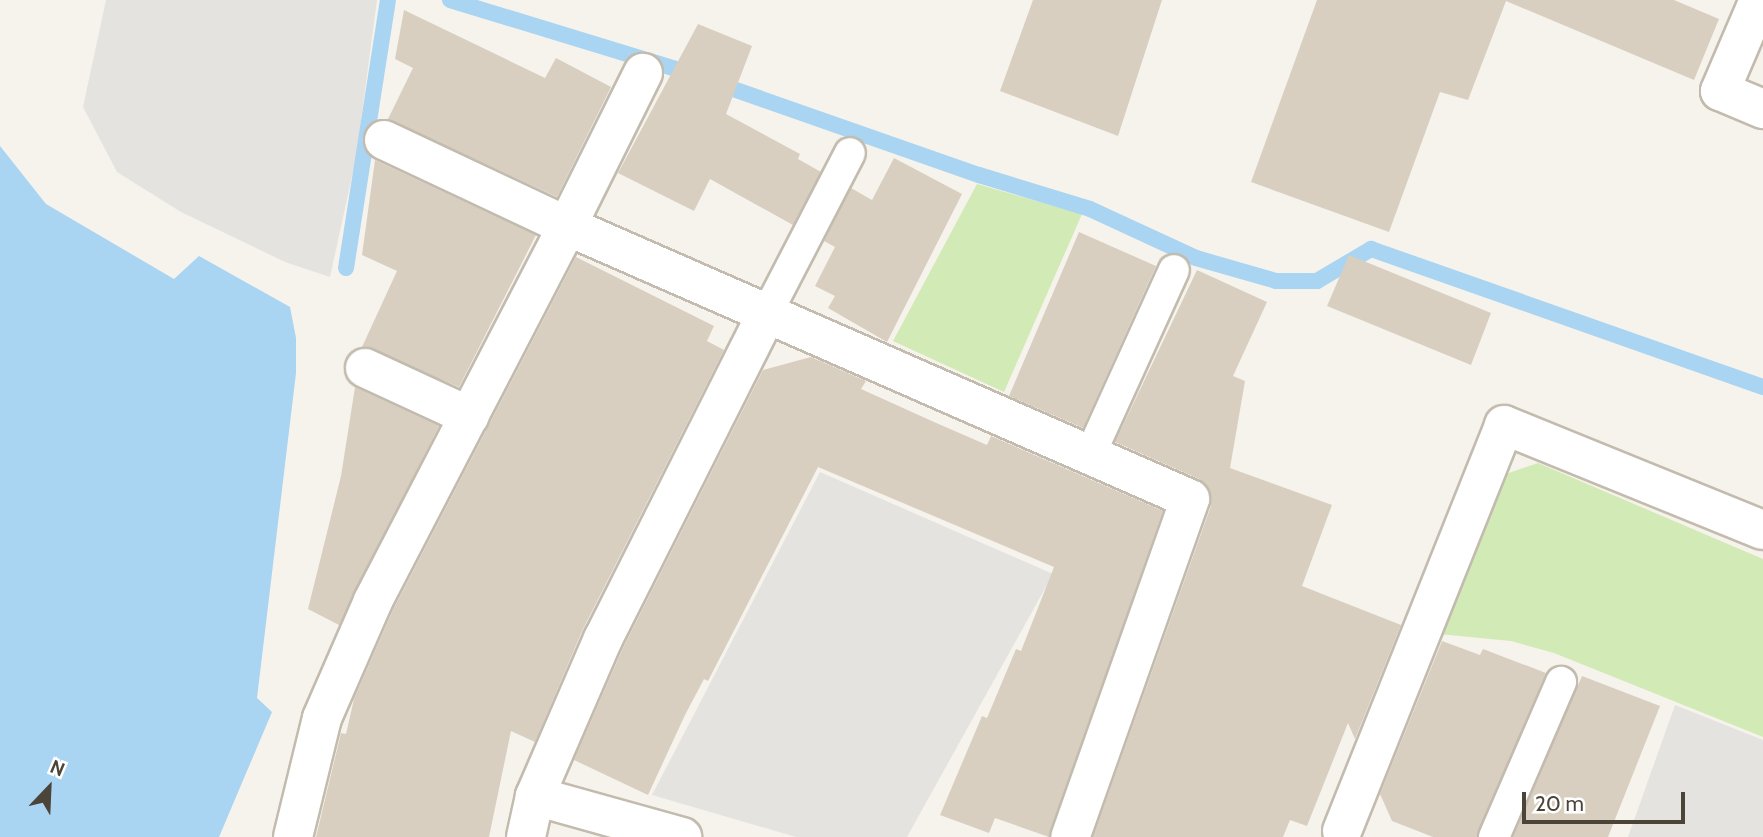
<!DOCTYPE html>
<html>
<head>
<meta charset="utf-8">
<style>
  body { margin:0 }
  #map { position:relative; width:1763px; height:837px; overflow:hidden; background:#f6f3ec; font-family:Cabin,sans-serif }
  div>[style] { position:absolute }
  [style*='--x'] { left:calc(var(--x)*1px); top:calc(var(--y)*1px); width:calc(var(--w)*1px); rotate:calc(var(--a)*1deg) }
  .green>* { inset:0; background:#d2eab5 }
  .parking>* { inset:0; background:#e5e3e0 }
  .water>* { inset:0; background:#a9d4f2 }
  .stream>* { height:16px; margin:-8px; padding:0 8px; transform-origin:8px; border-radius:8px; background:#a9d4f2 }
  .building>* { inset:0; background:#d8cfc1 }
  .roads { filter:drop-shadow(2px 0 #c2bbae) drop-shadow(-2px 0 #c2bbae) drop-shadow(0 2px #c2bbae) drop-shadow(0 -2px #c2bbae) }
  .service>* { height:30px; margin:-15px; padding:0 15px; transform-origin:15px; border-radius:15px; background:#fff }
  .minor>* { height:38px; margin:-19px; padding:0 19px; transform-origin:19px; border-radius:19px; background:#fff }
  span { translate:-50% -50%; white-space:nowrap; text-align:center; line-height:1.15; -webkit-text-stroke:7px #fff; paint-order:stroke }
  .north { position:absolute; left:14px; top:753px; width:70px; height:70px; -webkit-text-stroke:5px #fff; paint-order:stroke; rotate:23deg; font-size:19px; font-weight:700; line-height:28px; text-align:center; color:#4b4439 }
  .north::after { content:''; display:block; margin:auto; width:24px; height:32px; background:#4b4439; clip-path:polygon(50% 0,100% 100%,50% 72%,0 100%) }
  .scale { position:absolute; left:1522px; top:792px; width:163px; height:32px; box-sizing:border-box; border:4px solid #4b4439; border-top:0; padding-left:9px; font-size:21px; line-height:24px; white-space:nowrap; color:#4b4439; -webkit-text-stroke:5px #fff; paint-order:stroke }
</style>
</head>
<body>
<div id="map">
  <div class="green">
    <i style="clip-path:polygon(977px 184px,1082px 214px,1004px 392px,893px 341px)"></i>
    <i style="clip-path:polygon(1538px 463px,1763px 559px,1763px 737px,1554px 653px,1511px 641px,1439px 634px,1500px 476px)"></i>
  </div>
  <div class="parking">
    <i style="clip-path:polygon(106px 0,377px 0,356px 158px,330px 277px,285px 262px,181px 212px,117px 172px,83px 107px)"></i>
    <i style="clip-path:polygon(820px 472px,1053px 574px,907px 837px,796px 837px,652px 795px)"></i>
    <i style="clip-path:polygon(1675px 705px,1763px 740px,1763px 837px,1628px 837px)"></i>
  </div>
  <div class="water">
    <i style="clip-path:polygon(0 146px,46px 204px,174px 279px,199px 256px,290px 307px,296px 338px,296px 373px,257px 698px,272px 712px,219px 837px,0 837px)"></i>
  </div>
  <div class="stream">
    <i style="--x:450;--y:0;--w:253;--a:17"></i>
    <i style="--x:716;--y:83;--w:279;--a:19.3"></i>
    <i style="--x:979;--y:175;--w:116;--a:17"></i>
    <i style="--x:1090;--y:209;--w:117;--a:24.8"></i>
    <i style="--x:1196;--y:258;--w:83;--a:16"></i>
    <i style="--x:1276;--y:281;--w:41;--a:0"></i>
    <i style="--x:1317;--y:281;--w:63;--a:-30.7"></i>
    <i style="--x:1371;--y:249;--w:416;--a:19.4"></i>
    <i style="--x:346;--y:268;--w:271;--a:-81.1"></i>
  </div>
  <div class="building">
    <i style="clip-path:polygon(1033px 0,1162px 0,1118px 136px,1000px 91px)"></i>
    <i style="clip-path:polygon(1317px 0,1674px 0,1719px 19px,1694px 80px,1506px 1px,1468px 100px,1440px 92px,1389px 232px,1251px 182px)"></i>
    <i style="clip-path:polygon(404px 10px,545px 78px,556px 58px,611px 87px,557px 197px,388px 119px,413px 68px,395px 59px)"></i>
    <i style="clip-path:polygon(698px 24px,752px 46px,726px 114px,800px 154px,798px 159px,821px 172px,793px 225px,710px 179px,694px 211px,618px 173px)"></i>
    <i style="clip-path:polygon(894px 158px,962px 194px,887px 342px,828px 308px,835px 296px,815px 286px,835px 247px,824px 241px,851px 188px,872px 200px)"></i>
    <i style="clip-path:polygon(375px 160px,536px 235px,459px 387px,362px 347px,397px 271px,362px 255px)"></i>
    <i style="clip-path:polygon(1079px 232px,1156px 266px,1083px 428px,1009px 396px)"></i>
    <i style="clip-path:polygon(1349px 255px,1491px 313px,1471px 365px,1327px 306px)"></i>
    <i style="clip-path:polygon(576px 257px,714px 326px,707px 341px,724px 350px,583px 629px,535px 742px,511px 731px,489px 837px,316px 837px,341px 733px,346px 734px,354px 699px,393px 610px)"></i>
    <i style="clip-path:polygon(1197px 270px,1267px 302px,1233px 376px,1245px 381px,1230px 468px,1332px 505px,1302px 586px,1401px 625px,1355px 739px,1348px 723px,1307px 826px,1290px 820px,1283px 837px,1093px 837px,1211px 506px,1211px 495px,1199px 479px,1115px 442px)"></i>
    <i style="clip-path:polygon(811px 357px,866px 381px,861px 389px,934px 422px,987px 445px,991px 436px,1163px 511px,1049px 837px,995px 818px,989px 833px,940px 815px,982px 716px,987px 718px,1016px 649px,1021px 651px,1054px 567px,818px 467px,708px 681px,704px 679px,685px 715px,648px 795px,574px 760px,623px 648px,763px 370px)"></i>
    <i style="clip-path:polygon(355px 387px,439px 426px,339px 625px,308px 609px,341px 476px)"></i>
    <i style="clip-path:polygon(1442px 641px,1480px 655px,1483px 649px,1546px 673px,1477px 837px,1433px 837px,1392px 821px,1380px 794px)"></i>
    <i style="clip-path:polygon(1582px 676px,1660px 706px,1608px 837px,1513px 837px)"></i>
  </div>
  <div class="roads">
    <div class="service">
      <i style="--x:767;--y:313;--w:180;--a:-62.6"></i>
      <i style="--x:1090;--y:455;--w:203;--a:-65.6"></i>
      <i style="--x:1494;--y:837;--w:169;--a:-66.6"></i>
    </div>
    <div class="minor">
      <i style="--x:1759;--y:0;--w:99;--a:113.2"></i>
      <i style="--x:1720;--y:91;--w:47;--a:22.7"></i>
      <i style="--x:384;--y:140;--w:202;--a:25.2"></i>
      <i style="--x:567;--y:226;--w:171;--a:-63.6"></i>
      <i style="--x:365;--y:368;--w:115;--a:24.8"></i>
      <i style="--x:535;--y:796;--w:153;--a:15.6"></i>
      <i style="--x:1342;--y:831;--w:437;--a:-68.2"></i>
      <i style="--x:1504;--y:425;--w:279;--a:22.1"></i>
      <i style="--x:293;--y:837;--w:122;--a:-76.3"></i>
      <i style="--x:322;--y:718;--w:128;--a:-66.4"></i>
      <i style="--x:373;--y:601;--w:422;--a:-62.6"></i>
      <i style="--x:567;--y:226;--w:680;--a:23.66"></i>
      <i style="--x:1190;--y:499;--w:359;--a:109.5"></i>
      <i style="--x:526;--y:837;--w:42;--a:-77.6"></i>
      <i style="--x:535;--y:796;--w:171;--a:-66.6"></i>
      <i style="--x:603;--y:639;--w:365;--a:-63.3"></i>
    </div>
  </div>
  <div class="north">N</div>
  <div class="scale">20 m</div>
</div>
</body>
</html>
